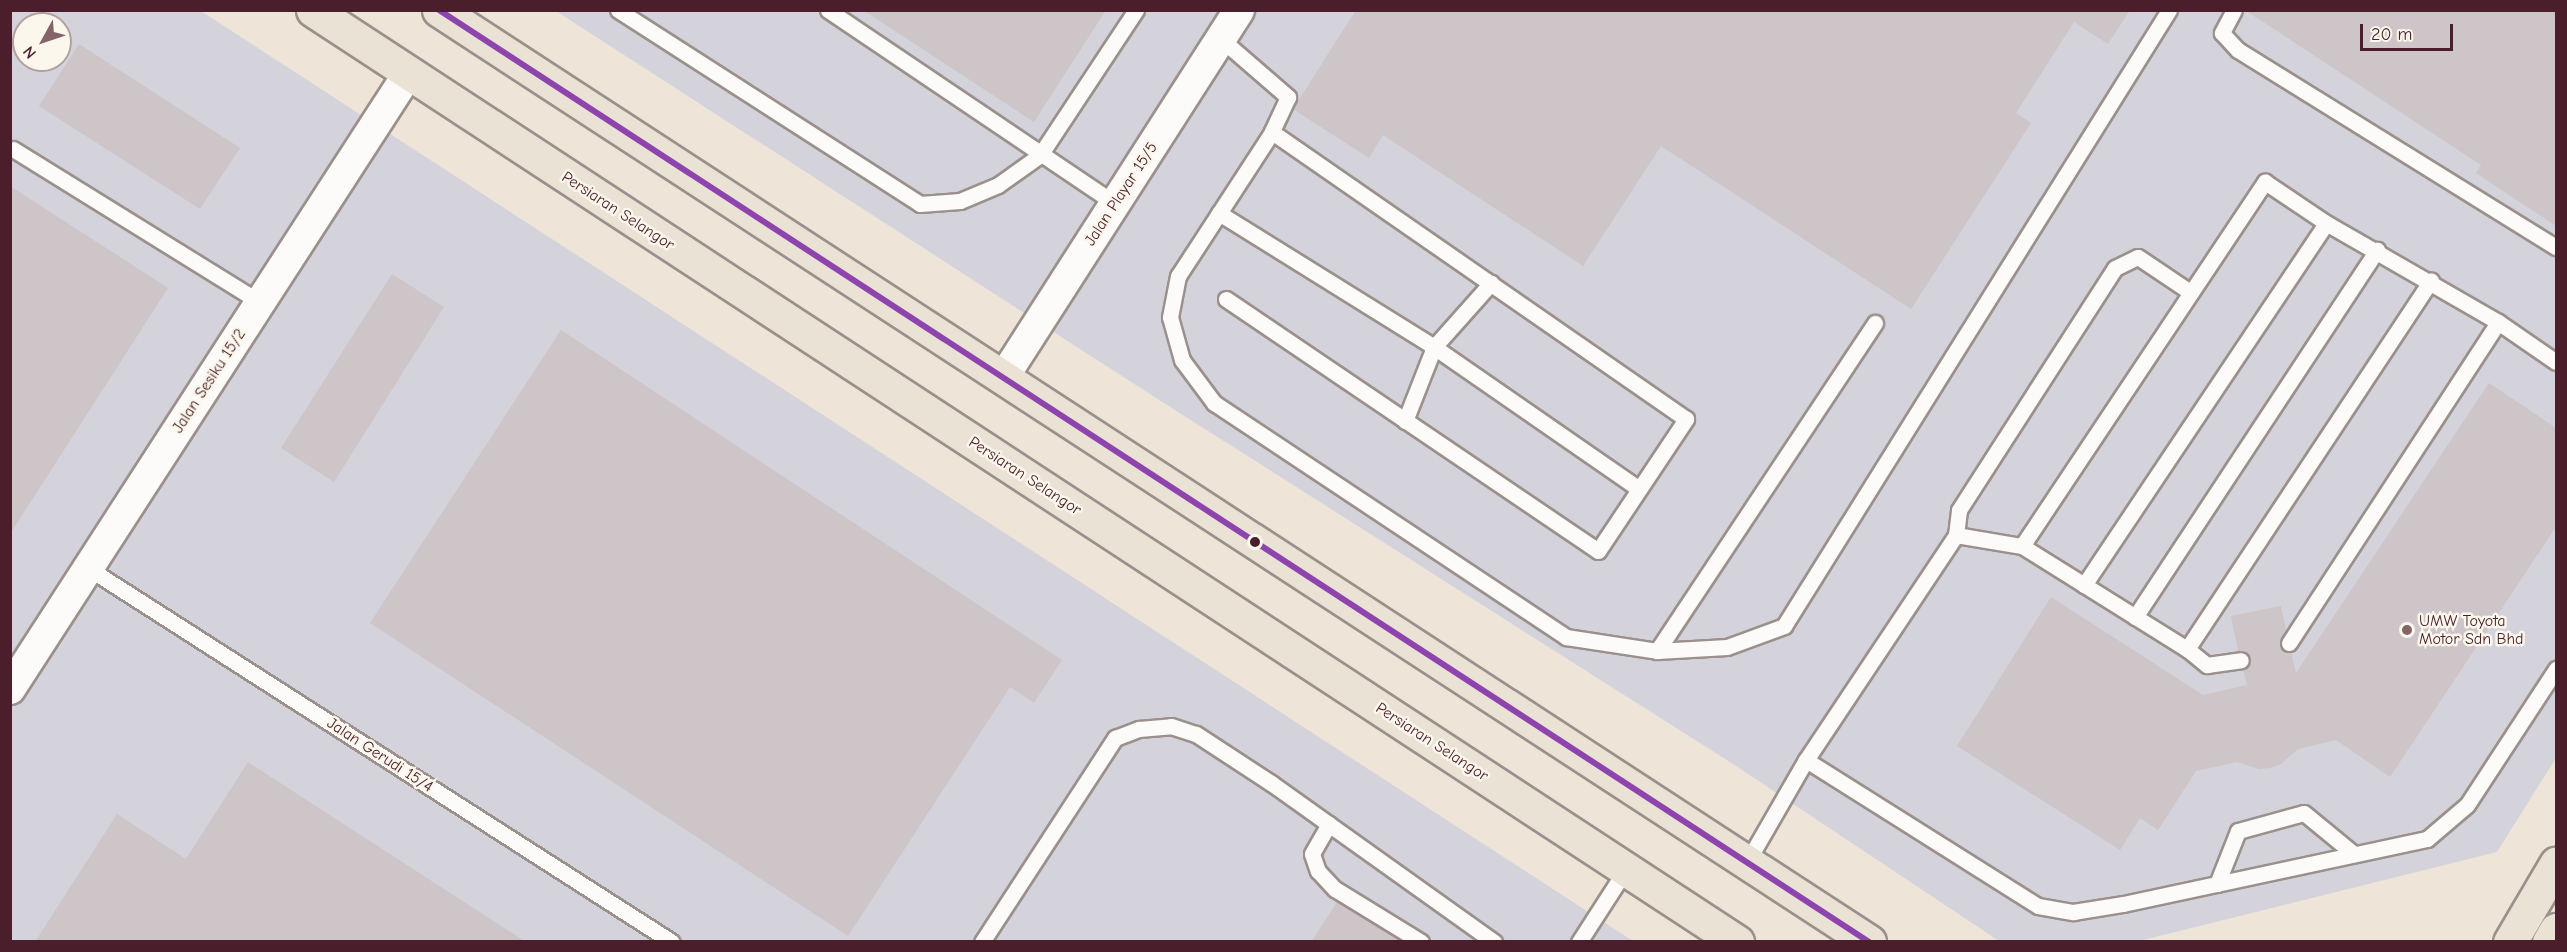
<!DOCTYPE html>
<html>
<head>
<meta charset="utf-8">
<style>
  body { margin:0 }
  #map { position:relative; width:2567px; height:952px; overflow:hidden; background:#eee5d8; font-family:"Comic Neue",sans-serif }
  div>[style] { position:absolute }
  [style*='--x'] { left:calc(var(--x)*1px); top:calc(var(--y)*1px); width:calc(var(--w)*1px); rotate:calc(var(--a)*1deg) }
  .industrial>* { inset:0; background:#d4d2db }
  .building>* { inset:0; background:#cdc5c7 }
  .roads { filter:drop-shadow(2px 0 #9b908b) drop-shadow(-2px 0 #9b908b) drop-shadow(0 2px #9b908b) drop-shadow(0 -2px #9b908b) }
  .service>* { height:15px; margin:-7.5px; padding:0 7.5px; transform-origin:7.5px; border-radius:7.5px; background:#fcfbf9 }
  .minor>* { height:30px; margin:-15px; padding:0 15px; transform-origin:15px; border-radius:15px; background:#fcfbf9 }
  .primary>* { height:33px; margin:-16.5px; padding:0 16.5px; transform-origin:16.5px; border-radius:16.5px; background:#ebe2d6 }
  .bus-1>* { height:6px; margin:-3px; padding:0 3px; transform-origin:3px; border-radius:3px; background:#8e44ad }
  .dots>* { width:16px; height:16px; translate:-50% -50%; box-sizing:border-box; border:3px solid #fbf7ec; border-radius:50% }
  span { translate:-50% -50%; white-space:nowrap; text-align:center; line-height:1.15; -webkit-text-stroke:5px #fbf7ec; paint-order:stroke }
  .street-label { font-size:16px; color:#4a1f2b }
  .poi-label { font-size:16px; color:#4a1f2b }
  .left { translate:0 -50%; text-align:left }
  .frame { position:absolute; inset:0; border:12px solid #4a1f2b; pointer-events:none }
  .north { position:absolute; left:12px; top:12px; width:60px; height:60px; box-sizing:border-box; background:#fbf7ec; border:2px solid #b4a19f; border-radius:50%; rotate:230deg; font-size:16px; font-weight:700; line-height:24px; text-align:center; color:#4a1f2b }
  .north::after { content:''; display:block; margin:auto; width:21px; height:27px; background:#836468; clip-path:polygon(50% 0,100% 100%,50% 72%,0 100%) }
  .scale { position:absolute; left:2360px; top:24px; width:93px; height:27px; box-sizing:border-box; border:3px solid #4a1f2b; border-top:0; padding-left:8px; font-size:18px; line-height:21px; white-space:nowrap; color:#4a1f2b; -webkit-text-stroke:4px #fbf7ec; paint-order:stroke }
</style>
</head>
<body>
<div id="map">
  <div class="industrial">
    <i style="clip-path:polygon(evenodd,10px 11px,201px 11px,1633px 941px,11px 941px,10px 11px,24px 24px,60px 24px,60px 60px,24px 60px,24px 24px)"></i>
    <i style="clip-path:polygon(556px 11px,2556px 11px,2556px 758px,2497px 852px,2139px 941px,1999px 941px,1733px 764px,1167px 405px)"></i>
  </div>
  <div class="building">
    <i style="clip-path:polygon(863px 10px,1106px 10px,1034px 122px)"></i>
    <i style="clip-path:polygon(1356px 10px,2130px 10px,2108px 44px,2074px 22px,2016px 113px,2031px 123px,1911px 309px,1661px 146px,1583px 266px,1383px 135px,1369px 158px,1293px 109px)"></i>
    <i style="clip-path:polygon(2245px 10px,2556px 10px,2556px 226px,2476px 173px,2481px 165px)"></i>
    <i style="clip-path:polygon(79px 44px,240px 148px,200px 209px,39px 106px)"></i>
    <i style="clip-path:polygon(10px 186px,168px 288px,10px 534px)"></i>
    <i style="clip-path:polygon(392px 274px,444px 307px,334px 482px,281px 448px)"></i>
    <i style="clip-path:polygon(561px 330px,1062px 660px,1034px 703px,1010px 687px,848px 936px,370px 623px)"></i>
    <i style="clip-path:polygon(2489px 383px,2556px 428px,2556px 527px,2390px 777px,2336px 740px,2298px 749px,2281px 764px,2270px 768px,2259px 769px,2237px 762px,2196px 771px,2158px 830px,2140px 818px,2120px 850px,1957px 746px,2051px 597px,2203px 695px,2247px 685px,2243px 670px,2250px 664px,2250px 658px,2245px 651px,2238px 651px,2231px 616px,2281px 606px,2286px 629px,2281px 638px,2280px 647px,2284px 651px,2291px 652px,2296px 673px)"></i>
    <i style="clip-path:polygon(248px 762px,526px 942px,35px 942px,117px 814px,186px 859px)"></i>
    <i style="clip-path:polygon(1337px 902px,1402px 942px,1311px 942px)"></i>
  </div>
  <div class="roads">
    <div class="service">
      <i style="--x:618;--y:10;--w:359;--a:32.7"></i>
      <i style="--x:920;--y:204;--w:40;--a:-4.3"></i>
      <i style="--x:960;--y:201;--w:41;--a:-22.8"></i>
      <i style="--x:998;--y:185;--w:52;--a:-35.5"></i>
      <i style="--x:1040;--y:155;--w:174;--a:-56.5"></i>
      <i style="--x:828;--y:10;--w:347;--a:34"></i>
      <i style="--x:2234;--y:10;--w:26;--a:118"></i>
      <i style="--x:2222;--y:33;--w:23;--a:47"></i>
      <i style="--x:2238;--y:50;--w:374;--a:31.8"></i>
      <i style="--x:1221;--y:39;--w:89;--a:40.9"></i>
      <i style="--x:1288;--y:97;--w:38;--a:115"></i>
      <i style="--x:1272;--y:132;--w:172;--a:123.1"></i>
      <i style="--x:1178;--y:276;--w:42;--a:101"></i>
      <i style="--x:1170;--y:317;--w:45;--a:74.4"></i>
      <i style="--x:1182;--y:360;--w:54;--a:53.3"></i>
      <i style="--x:1214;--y:403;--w:423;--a:33.6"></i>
      <i style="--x:1566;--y:637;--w:92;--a:8.7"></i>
      <i style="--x:1657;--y:651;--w:70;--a:-3.3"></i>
      <i style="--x:1727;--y:647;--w:61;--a:-20.2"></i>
      <i style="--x:1784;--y:626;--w:726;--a:-57.99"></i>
      <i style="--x:13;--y:149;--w:291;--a:31.8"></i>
      <i style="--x:1219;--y:213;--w:253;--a:31.9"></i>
      <i style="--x:1434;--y:347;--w:249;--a:34.7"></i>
      <i style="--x:1226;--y:299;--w:449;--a:34.1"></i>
      <i style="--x:1598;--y:551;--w:159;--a:-56.3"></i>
      <i style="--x:1686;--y:419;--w:504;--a:-145.27"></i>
      <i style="--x:1405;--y:421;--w:79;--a:-68.6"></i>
      <i style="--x:1434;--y:347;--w:86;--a:-48.3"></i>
      <i style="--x:1956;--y:535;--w:25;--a:-83"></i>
      <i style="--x:1959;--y:510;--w:288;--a:-57.2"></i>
      <i style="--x:2115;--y:268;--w:25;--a:-26"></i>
      <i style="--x:2138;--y:257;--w:63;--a:33.9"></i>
      <i style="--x:2022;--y:546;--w:438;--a:-56.3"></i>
      <i style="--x:2265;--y:182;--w:73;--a:33.9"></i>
      <i style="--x:2326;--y:223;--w:198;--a:29.9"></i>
      <i style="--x:2498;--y:322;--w:70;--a:34.6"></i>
      <i style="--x:88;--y:568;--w:693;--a:32.64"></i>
      <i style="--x:2084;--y:585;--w:435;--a:-56.2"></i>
      <i style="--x:2135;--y:617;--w:440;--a:-56.6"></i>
      <i style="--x:2289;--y:643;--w:383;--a:-56.9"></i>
      <i style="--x:2187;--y:649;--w:442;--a:-56.5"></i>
      <i style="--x:1657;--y:651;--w:394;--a:-56.4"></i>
      <i style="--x:1806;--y:760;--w:274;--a:32.2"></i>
      <i style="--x:2038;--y:906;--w:36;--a:10"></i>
      <i style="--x:2073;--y:912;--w:51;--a:-9.1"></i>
      <i style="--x:2123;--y:904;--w:311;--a:-12.1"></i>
      <i style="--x:2427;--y:839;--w:52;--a:-40.4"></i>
      <i style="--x:2467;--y:805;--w:163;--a:-56.8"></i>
      <i style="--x:1329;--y:824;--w:34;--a:120"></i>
      <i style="--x:1312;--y:854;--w:18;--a:71"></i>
      <i style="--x:1318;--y:871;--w:25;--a:47"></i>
      <i style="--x:1335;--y:889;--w:101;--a:31.6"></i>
      <i style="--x:1747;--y:862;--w:118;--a:-60"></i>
      <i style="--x:1806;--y:760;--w:270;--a:-56.3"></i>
      <i style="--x:1956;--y:535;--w:67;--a:9.5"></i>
      <i style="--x:2022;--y:546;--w:195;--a:32"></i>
      <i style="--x:2187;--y:649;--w:26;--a:39"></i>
      <i style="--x:2207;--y:665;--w:34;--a:-8"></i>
      <i style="--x:2217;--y:884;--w:57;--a:-68.4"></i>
      <i style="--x:2238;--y:831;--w:68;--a:-15.3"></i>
      <i style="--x:2304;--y:813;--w:65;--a:39.4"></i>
      <i style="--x:982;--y:942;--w:244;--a:-56.9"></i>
      <i style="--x:1115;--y:738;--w:26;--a:-21"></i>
      <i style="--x:1139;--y:729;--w:32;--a:-5"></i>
      <i style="--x:1171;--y:726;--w:26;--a:18"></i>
      <i style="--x:1196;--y:734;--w:90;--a:33.2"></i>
      <i style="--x:1271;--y:783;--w:274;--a:35.5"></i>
      <i style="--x:1579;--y:942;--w:87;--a:-57.2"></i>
    </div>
    <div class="minor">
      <i style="--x:1003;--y:378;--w:437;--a:-57.3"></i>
      <i style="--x:10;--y:689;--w:733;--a:-57.09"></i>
    </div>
    <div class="primary">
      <i style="--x:313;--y:10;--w:1702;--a:33.2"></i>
      <i style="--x:439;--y:10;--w:1707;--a:33.09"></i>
      <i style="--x:2510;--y:942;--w:91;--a:-59.5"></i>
      <i style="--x:2549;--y:942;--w:14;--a:-60"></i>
    </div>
  </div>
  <div class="bus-1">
    <i style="--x:439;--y:10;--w:1707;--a:33.09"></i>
  </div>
  <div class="dots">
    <i style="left:1255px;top:542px;background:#4a1f2b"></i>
    <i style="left:2407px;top:630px;background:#836468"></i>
  </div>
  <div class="street-label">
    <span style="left:1121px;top:194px;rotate:-57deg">Jalan Playar 15/5</span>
    <span style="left:618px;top:211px;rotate:33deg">Persiaran Selangor</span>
    <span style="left:209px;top:381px;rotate:-57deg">Jalan Sesiku 15/2</span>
    <span style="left:1025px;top:476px;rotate:33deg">Persiaran Selangor</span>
    <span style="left:1432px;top:742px;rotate:33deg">Persiaran Selangor</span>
    <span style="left:380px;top:755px;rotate:33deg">Jalan Gerudi 15/4</span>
  </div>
  <div class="poi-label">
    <span class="left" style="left:2419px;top:630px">UMW Toyota<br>Motor Sdn Bhd</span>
  </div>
  <div class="frame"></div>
  <div class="north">N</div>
  <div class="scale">20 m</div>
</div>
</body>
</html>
